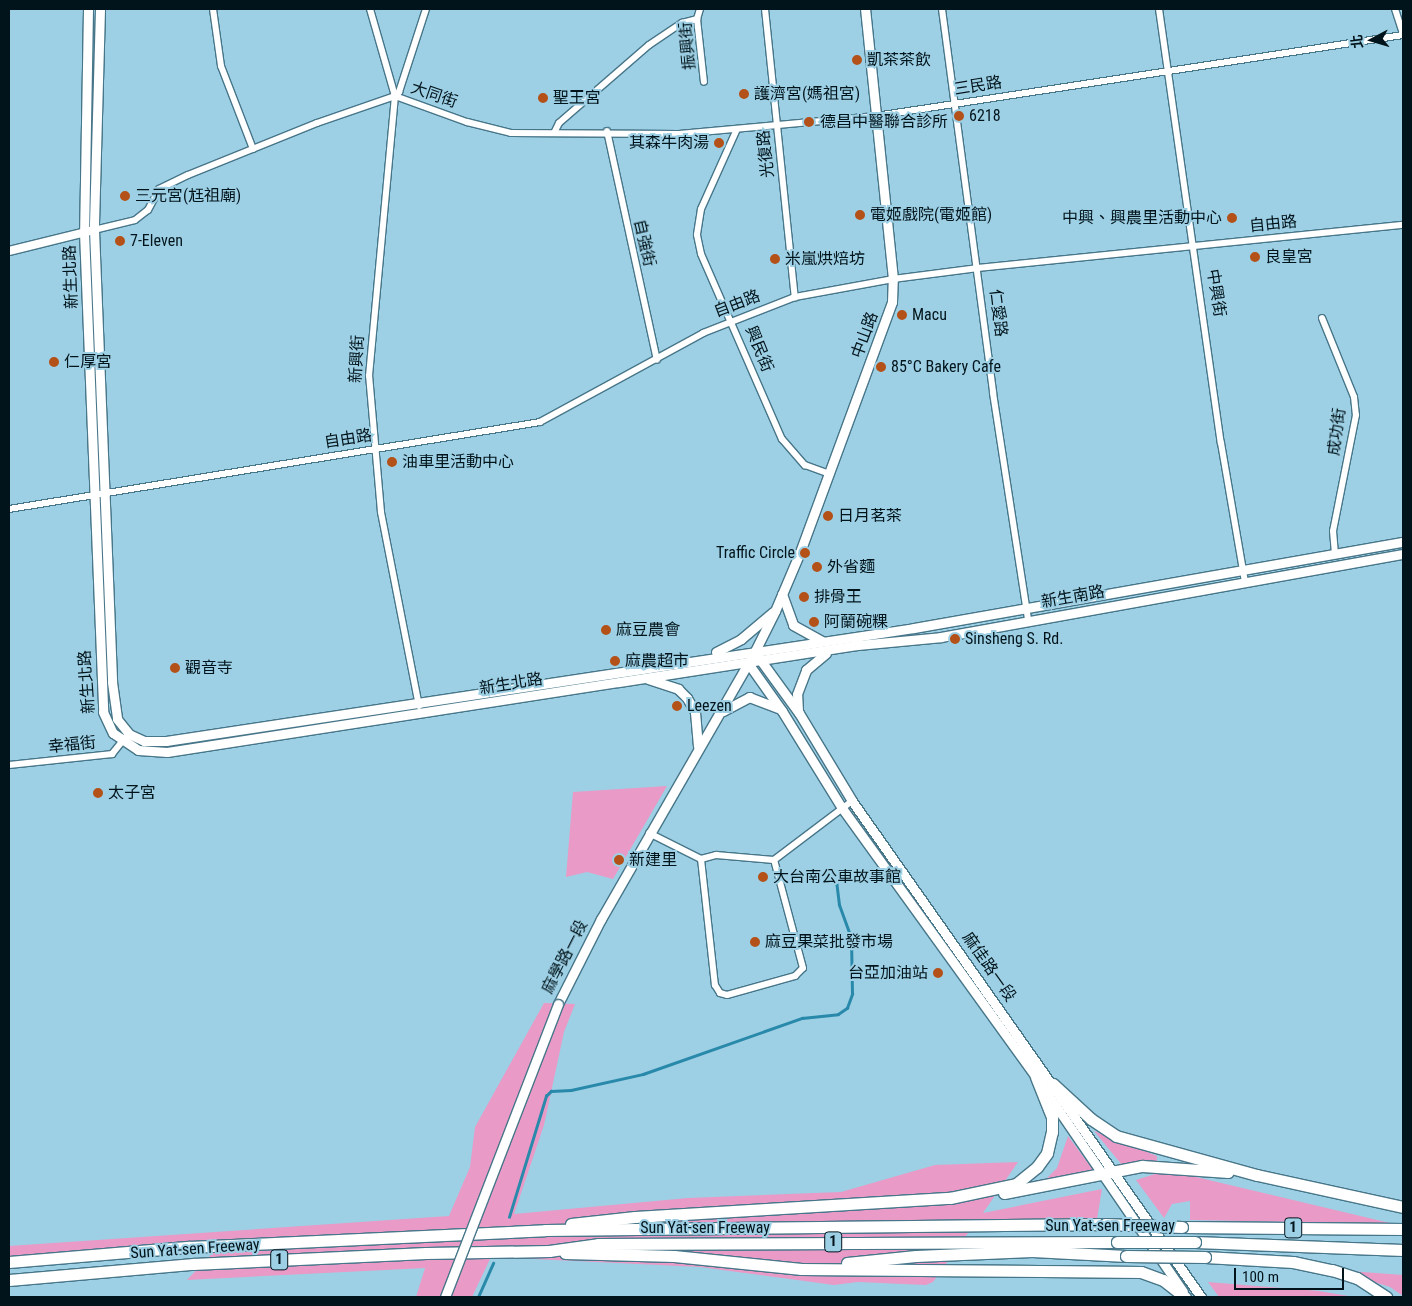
<!DOCTYPE html>
<html>
<head>
<meta charset="utf-8">
<style>
  body { margin:0 }
  #map { position:relative; width:1412px; height:1306px; overflow:hidden; background:#9ed0e5; font-family:"Roboto Condensed","Noto Sans TC",sans-serif }
  div>[style] { position:absolute }
  [style*='--x'] { left:calc(var(--x)*1px); top:calc(var(--y)*1px); width:calc(var(--w)*1px); rotate:calc(var(--a)*1deg) }
  .green>* { inset:0; background:#e99ac6 }
  .stream>* { height:2.5px; margin:-1.25px; padding:0 1.25px; transform-origin:1.25px; border-radius:1.25px; background:#2989aa }
  .roads { filter:drop-shadow(1px 0 #477689) drop-shadow(-1px 0 #477689) drop-shadow(0 1px #477689) drop-shadow(0 -1px #477689) }
  .minor>* { height:6px; margin:-3px; padding:0 3px; transform-origin:3px; border-radius:3px; background:#fff }
  .tertiary>* { height:8px; margin:-4px; padding:0 4px; transform-origin:4px; border-radius:4px; background:#fff }
  .secondary>* { height:9px; margin:-4.5px; padding:0 4.5px; transform-origin:4.5px; border-radius:4.5px; background:#fff }
  .motorway>* { height:11px; margin:-5.5px; padding:0 5.5px; transform-origin:5.5px; border-radius:5.5px; background:#fff }
  .bridges { filter:drop-shadow(1px 0 #477689) drop-shadow(-1px 0 #477689) drop-shadow(0 1px #477689) drop-shadow(0 -1px #477689) }
  .secondary-bridge>* { height:9px; margin:-4.5px; padding:0 4.5px; transform-origin:4.5px; border-radius:4.5px; background:#fff }
  .motorway-bridge>* { height:11px; margin:-5.5px; padding:0 5.5px; transform-origin:5.5px; border-radius:5.5px; background:#fff }
  .dots>* { width:14px; height:14px; translate:-50% -50%; box-sizing:border-box; border:2px solid #9ed0e5; border-radius:50% }
  span { translate:-50% -50%; white-space:nowrap; text-align:center; line-height:1.15; -webkit-text-stroke:4px #9ed0e5; paint-order:stroke }
  .shield-label span { padding:1px 4px; background:#9ed0e5; border:1px solid; border-radius:4px; -webkit-text-stroke-width:0 }
  .shield-label { font-size:15px; color:#02141b; font-weight:700 }
  .street-label { font-size:16px; color:#02141b }
  .poi-label { font-size:16px; color:#02141b }
  .left { translate:0 -50%; text-align:left }
  .right { translate:-100% -50%; text-align:right }
  .frame { position:absolute; inset:0; border:10px solid #02141b; pointer-events:none }
  .north { position:absolute; left:1347px; top:15px; width:50px; height:50px; -webkit-text-stroke:4px #9ed0e5; paint-order:stroke; rotate:264deg; font-size:14px; font-weight:700; line-height:20px; text-align:center; color:#02141b }
  .north::after { content:''; display:block; margin:auto; width:18px; height:22px; background:#02141b; clip-path:polygon(50% 0,100% 100%,50% 72%,0 100%) }
  .scale { position:absolute; left:1234px; top:1268px; width:110px; height:22px; box-sizing:border-box; border:2px solid #02141b; border-top:0; padding-left:6px; font-size:15px; line-height:18px; white-space:nowrap; color:#02141b; -webkit-text-stroke:4px #9ed0e5; paint-order:stroke }
</style>
</head>
<body>
<div id="map">
  <div class="green">
    <i style="clip-path:polygon(667px 786px,613px 879px,587px 872px,566px 877px,573px 792px)"></i>
    <i style="clip-path:polygon(544px 1003px,575px 1004px,564px 1032px,544px 1125px,514px 1214px,688px 1198px,841px 1192px,935px 1165px,1018px 1162px,983px 1213px,1102px 1189px,1097px 1219px,978px 1219px,933px 1282px,926px 1285px,858px 1282px,834px 1285px,700px 1267px,491px 1257px,472px 1297px,416px 1297px,425px 1268px,187px 1280px,222px 1243px,9px 1258px,9px 1246px,449px 1216px,470px 1167px,475px 1127px)"></i>
    <i style="clip-path:polygon(1094px 1131px,1157px 1156px,1157px 1161px,1127px 1171px)"></i>
    <i style="clip-path:polygon(1068px 1136px,1099px 1178px,1043px 1182px,1057px 1168px)"></i>
    <i style="clip-path:polygon(1177px 1173px,1196px 1177px,1394px 1224px,1190px 1220px,1190px 1201px,1172px 1204px,1164px 1218px,1136px 1180px,1155px 1174px)"></i>
    <i style="clip-path:polygon(1336px 1270px,1403px 1275px,1403px 1296px,1390px 1287px)"></i>
    <i style="clip-path:polygon(1208px 1282px,1319px 1291px,1354px 1297px,1219px 1297px)"></i>
  </div>
  <div class="stream">
    <i style="--x:509;--y:1217;--w:127;--a:-73"></i>
    <i style="--x:546;--y:1096;--w:7;--a:-45"></i>
    <i style="--x:551;--y:1091;--w:20;--a:-3"></i>
    <i style="--x:571;--y:1090;--w:74;--a:-12.5"></i>
    <i style="--x:643;--y:1074;--w:169;--a:-19.4"></i>
    <i style="--x:802;--y:1018;--w:36;--a:-6"></i>
    <i style="--x:838;--y:1014;--w:11;--a:-34"></i>
    <i style="--x:847;--y:1008;--w:15;--a:-70"></i>
    <i style="--x:852;--y:994;--w:56;--a:-91"></i>
    <i style="--x:851;--y:938;--w:35;--a:-110"></i>
    <i style="--x:839;--y:905;--w:24;--a:-97"></i>
    <i style="--x:478;--y:1297;--w:37;--a:-66"></i>
  </div>
  <div class="roads">
    <div class="minor">
      <i style="--x:213;--y:9;--w:58;--a:82"></i>
      <i style="--x:221;--y:66;--w:89;--a:68.9"></i>
      <i style="--x:370;--y:9;--w:91;--a:74"></i>
      <i style="--x:700;--y:9;--w:10;--a:107"></i>
      <i style="--x:697;--y:19;--w:63;--a:83.7"></i>
      <i style="--x:765;--y:9;--w:290;--a:84.1"></i>
      <i style="--x:942;--y:9;--w:387;--a:82.4"></i>
      <i style="--x:993;--y:393;--w:230;--a:81.2"></i>
      <i style="--x:1159;--y:9;--w:438;--a:81.9"></i>
      <i style="--x:1221;--y:443;--w:141;--a:80.2"></i>
      <i style="--x:1395;--y:9;--w:26;--a:72"></i>
      <i style="--x:737;--y:129;--w:88;--a:114.2"></i>
      <i style="--x:701;--y:209;--w:26;--a:99"></i>
      <i style="--x:697;--y:235;--w:19;--a:78"></i>
      <i style="--x:701;--y:254;--w:202;--a:66.4"></i>
      <i style="--x:782;--y:439;--w:35;--a:49"></i>
      <i style="--x:805;--y:465;--w:27;--a:20"></i>
      <i style="--x:555;--y:131;--w:9;--a:-63"></i>
      <i style="--x:559;--y:123;--w:119;--a:-40.9"></i>
      <i style="--x:649;--y:45;--w:40;--a:-34"></i>
      <i style="--x:682;--y:23;--w:16;--a:-15"></i>
      <i style="--x:607;--y:131;--w:234;--a:77.7"></i>
      <i style="--x:94;--y:230;--w:42;--a:-13.7"></i>
      <i style="--x:135;--y:220;--w:16;--a:-38"></i>
      <i style="--x:148;--y:210;--w:24;--a:-62"></i>
      <i style="--x:159;--y:189;--w:32;--a:-26"></i>
      <i style="--x:188;--y:175;--w:139;--a:-22"></i>
      <i style="--x:317;--y:123;--w:83;--a:-19.1"></i>
      <i style="--x:395;--y:96;--w:77;--a:19.9"></i>
      <i style="--x:467;--y:122;--w:45;--a:14"></i>
      <i style="--x:511;--y:133;--w:168;--a:0.3"></i>
      <i style="--x:679;--y:134;--w:198;--a:-5.2"></i>
      <i style="--x:876;--y:116;--w:533;--a:-8.74"></i>
      <i style="--x:1322;--y:318;--w:85;--a:67.9"></i>
      <i style="--x:1354;--y:397;--w:18;--a:84"></i>
      <i style="--x:1356;--y:415;--w:118;--a:101.2"></i>
      <i style="--x:1333;--y:531;--w:23;--a:85"></i>
      <i style="--x:9;--y:509;--w:538;--a:-9.3"></i>
      <i style="--x:540;--y:422;--w:186;--a:-28.6"></i>
      <i style="--x:703;--y:333;--w:99;--a:-21.4"></i>
      <i style="--x:795;--y:297;--w:100;--a:-10.4"></i>
      <i style="--x:893;--y:279;--w:86;--a:-7.4"></i>
      <i style="--x:978;--y:268;--w:427;--a:-5.8"></i>
      <i style="--x:419;--y:706;--w:198;--a:-101.1"></i>
      <i style="--x:381;--y:512;--w:137;--a:-95"></i>
      <i style="--x:369;--y:376;--w:281;--a:-84.7"></i>
      <i style="--x:395;--y:96;--w:6;--a:-45"></i>
      <i style="--x:399;--y:92;--w:87;--a:-72"></i>
      <i style="--x:9;--y:765;--w:104;--a:-6.1"></i>
      <i style="--x:112;--y:754;--w:22;--a:-51"></i>
      <i style="--x:649;--y:833;--w:58;--a:26.6"></i>
      <i style="--x:701;--y:859;--w:16;--a:-15"></i>
      <i style="--x:716;--y:855;--w:58;--a:4.9"></i>
      <i style="--x:774;--y:860;--w:98;--a:-37.1"></i>
      <i style="--x:701;--y:859;--w:127;--a:83.7"></i>
      <i style="--x:715;--y:985;--w:9;--a:58"></i>
      <i style="--x:720;--y:993;--w:7;--a:16"></i>
      <i style="--x:727;--y:995;--w:71;--a:-15.6"></i>
      <i style="--x:795;--y:976;--w:11;--a:-45"></i>
      <i style="--x:803;--y:968;--w:112;--a:-105"></i>
    </div>
    <div class="tertiary">
      <i style="--x:9;--y:251;--w:88;--a:-13.9"></i>
    </div>
    <div class="secondary">
      <i style="--x:88;--y:9;--w:223;--a:91"></i>
      <i style="--x:84;--y:232;--w:480;--a:87.7"></i>
      <i style="--x:103;--y:712;--w:23;--a:65"></i>
      <i style="--x:113;--y:733;--w:30;--a:34"></i>
      <i style="--x:138;--y:750;--w:29;--a:4"></i>
      <i style="--x:167;--y:752;--w:698;--a:-8.81"></i>
      <i style="--x:857;--y:645;--w:84;--a:-5.4"></i>
      <i style="--x:941;--y:637;--w:469;--a:-10.2"></i>
      <i style="--x:100;--y:9;--w:221;--a:91.6"></i>
      <i style="--x:94;--y:230;--w:452;--a:87.7"></i>
      <i style="--x:112;--y:682;--w:37;--a:82"></i>
      <i style="--x:117;--y:719;--w:19;--a:51"></i>
      <i style="--x:129;--y:734;--w:17;--a:25"></i>
      <i style="--x:144;--y:741;--w:22;--a:0"></i>
      <i style="--x:166;--y:741;--w:756;--a:-8.59"></i>
      <i style="--x:914;--y:628;--w:497;--a:-10"></i>
      <i style="--x:782;--y:594;--w:33;--a:70"></i>
      <i style="--x:793;--y:625;--w:33;--a:29"></i>
      <i style="--x:716;--y:652;--w:28;--a:-27"></i>
      <i style="--x:741;--y:639;--w:42;--a:-40.2"></i>
      <i style="--x:759;--y:658;--w:68;--a:54"></i>
      <i style="--x:799;--y:713;--w:103;--a:58.9"></i>
      <i style="--x:852;--y:801;--w:606;--a:54.87"></i>
      <i style="--x:748;--y:663;--w:59;--a:54.7"></i>
      <i style="--x:782;--y:711;--w:114;--a:58.3"></i>
      <i style="--x:842;--y:808;--w:332;--a:54.2"></i>
      <i style="--x:1036;--y:1077;--w:260;--a:55.6"></i>
      <i style="--x:648;--y:679;--w:32;--a:18"></i>
      <i style="--x:678;--y:689;--w:13;--a:45"></i>
      <i style="--x:687;--y:698;--w:16;--a:60"></i>
      <i style="--x:695;--y:712;--w:34;--a:85"></i>
      <i style="--x:723;--y:711;--w:30;--a:-28"></i>
      <i style="--x:749;--y:697;--w:31;--a:21"></i>
      <i style="--x:798;--y:711;--w:17;--a:-93"></i>
      <i style="--x:797;--y:694;--w:26;--a:-69"></i>
      <i style="--x:806;--y:670;--w:26;--a:-40"></i>
      <i style="--x:558;--y:1004;--w:95;--a:-63.2"></i>
      <i style="--x:601;--y:919;--w:309;--a:-60.1"></i>
      <i style="--x:755;--y:651;--w:45;--a:-63.4"></i>
      <i style="--x:775;--y:611;--w:64;--a:-67"></i>
      <i style="--x:800;--y:552;--w:266;--a:-69.8"></i>
      <i style="--x:892;--y:302;--w:23;--a:-88"></i>
      <i style="--x:893;--y:279;--w:271;--a:-95.9"></i>
    </div>
    <div class="motorway">
      <i style="--x:1053;--y:1084;--w:52;--a:42.6"></i>
      <i style="--x:1091;--y:1119;--w:30;--a:34"></i>
      <i style="--x:1116;--y:1136;--w:146;--a:15.5"></i>
      <i style="--x:1257;--y:1175;--w:149;--a:12.4"></i>
      <i style="--x:1004;--y:1193;--w:141;--a:-11.1"></i>
      <i style="--x:1142;--y:1166;--w:86;--a:4"></i>
      <i style="--x:571;--y:1224;--w:64;--a:-6.2"></i>
      <i style="--x:635;--y:1217;--w:316;--a:-3.5"></i>
      <i style="--x:950;--y:1198;--w:67;--a:-12"></i>
      <i style="--x:1016;--y:1184;--w:27;--a:-39"></i>
      <i style="--x:1037;--y:1167;--w:17;--a:-54"></i>
      <i style="--x:1047;--y:1153;--w:22;--a:-77"></i>
      <i style="--x:1052;--y:1132;--w:15;--a:-90"></i>
      <i style="--x:1052;--y:1117;--w:43;--a:-111.8"></i>
      <i style="--x:1182;--y:1227;--w:221;--a:0.5"></i>
      <i style="--x:1195;--y:1242;--w:208;--a:2.2"></i>
      <i style="--x:565;--y:1253;--w:109;--a:1.6"></i>
      <i style="--x:674;--y:1256;--w:128;--a:5.8"></i>
      <i style="--x:801;--y:1269;--w:340;--a:0.5"></i>
      <i style="--x:1141;--y:1272;--w:23;--a:20"></i>
      <i style="--x:1163;--y:1280;--w:28;--a:38"></i>
      <i style="--x:1205;--y:1257;--w:88;--a:3.3"></i>
      <i style="--x:1293;--y:1262;--w:40;--a:12"></i>
      <i style="--x:1332;--y:1270;--w:26;--a:18"></i>
      <i style="--x:1357;--y:1278;--w:35;--a:33"></i>
      <i style="--x:9;--y:1262;--w:181;--a:-4.8"></i>
      <i style="--x:189;--y:1247;--w:356;--a:-2.7"></i>
      <i style="--x:545;--y:1230;--w:560;--a:-0.61"></i>
      <i style="--x:847;--y:1263;--w:69;--a:-5.8"></i>
      <i style="--x:916;--y:1256;--w:116;--a:-2.5"></i>
      <i style="--x:1032;--y:1251;--w:94;--a:3"></i>
      <i style="--x:9;--y:1280;--w:185;--a:-5"></i>
      <i style="--x:193;--y:1264;--w:233;--a:-2.7"></i>
      <i style="--x:426;--y:1253;--w:123;--a:-0.9"></i>
      <i style="--x:549;--y:1251;--w:49;--a:-8.1"></i>
      <i style="--x:598;--y:1244;--w:519;--a:-0.22"></i>
    </div>
  </div>
  <div class="bridges">
    <div class="secondary-bridge">
      <i style="--x:445;--y:1297;--w:314;--a:-68.9"></i>
    </div>
    <div class="motorway-bridge">
      <i style="--x:1105;--y:1224;--w:77;--a:2.2"></i>
      <i style="--x:1117;--y:1242;--w:78;--a:0"></i>
      <i style="--x:1126;--y:1256;--w:79;--a:0.7"></i>
    </div>
  </div>
  <div class="dots">
    <i style="left:857px;top:60px;background:#b35118"></i>
    <i style="left:744px;top:94px;background:#b35118"></i>
    <i style="left:543px;top:98px;background:#b35118"></i>
    <i style="left:959px;top:116px;background:#b35118"></i>
    <i style="left:809px;top:122px;background:#b35118"></i>
    <i style="left:719px;top:143px;background:#b35118"></i>
    <i style="left:125px;top:196px;background:#b35118"></i>
    <i style="left:860px;top:215px;background:#b35118"></i>
    <i style="left:1232px;top:218px;background:#b35118"></i>
    <i style="left:120px;top:241px;background:#b35118"></i>
    <i style="left:1255px;top:257px;background:#b35118"></i>
    <i style="left:775px;top:259px;background:#b35118"></i>
    <i style="left:902px;top:315px;background:#b35118"></i>
    <i style="left:54px;top:362px;background:#b35118"></i>
    <i style="left:881px;top:367px;background:#b35118"></i>
    <i style="left:392px;top:462px;background:#b35118"></i>
    <i style="left:828px;top:516px;background:#b35118"></i>
    <i style="left:805px;top:553px;background:#b35118"></i>
    <i style="left:817px;top:567px;background:#b35118"></i>
    <i style="left:804px;top:597px;background:#b35118"></i>
    <i style="left:814px;top:622px;background:#b35118"></i>
    <i style="left:606px;top:630px;background:#b35118"></i>
    <i style="left:955px;top:639px;background:#b35118"></i>
    <i style="left:615px;top:661px;background:#b35118"></i>
    <i style="left:175px;top:668px;background:#b35118"></i>
    <i style="left:677px;top:706px;background:#b35118"></i>
    <i style="left:98px;top:793px;background:#b35118"></i>
    <i style="left:619px;top:860px;background:#b35118"></i>
    <i style="left:763px;top:877px;background:#b35118"></i>
    <i style="left:755px;top:942px;background:#b35118"></i>
    <i style="left:938px;top:973px;background:#b35118"></i>
  </div>
  <div class="shield-label">
    <span style="left:1293px;top:1228px">1</span>
    <span style="left:833px;top:1242px">1</span>
    <span style="left:279px;top:1260px">1</span>
  </div>
  <div class="street-label">
    <span style="left:688px;top:46px;rotate:-95deg">振興街</span>
    <span style="left:978px;top:86px;rotate:-9deg">三民路</span>
    <span style="left:434px;top:95px;rotate:19deg">大同街</span>
    <span style="left:766px;top:154px;rotate:-96deg">光復路</span>
    <span style="left:1273px;top:224px;rotate:-6deg">自由路</span>
    <span style="left:644px;top:243px;rotate:77deg">自強街</span>
    <span style="left:71px;top:277px;rotate:-92deg">新生北路</span>
    <span style="left:1216px;top:293px;rotate:81deg">中興街</span>
    <span style="left:737px;top:304px;rotate:-21deg">自由路</span>
    <span style="left:998px;top:313px;rotate:83deg">仁愛路</span>
    <span style="left:865px;top:335px;rotate:-70deg">中山路</span>
    <span style="left:759px;top:349px;rotate:68deg">興民街</span>
    <span style="left:357px;top:359px;rotate:-87deg">新興街</span>
    <span style="left:1337px;top:432px;rotate:-82deg">成功街</span>
    <span style="left:348px;top:439px;rotate:-9deg">自由路</span>
    <span style="left:1073px;top:597px;rotate:-10deg">新生南路</span>
    <span style="left:87px;top:682px;rotate:-94deg">新生北路</span>
    <span style="left:511px;top:684px;rotate:-9deg">新生北路</span>
    <span style="left:72px;top:745px;rotate:-6deg">幸福街</span>
    <span style="left:565px;top:957px;rotate:-63deg">麻學路一段</span>
    <span style="left:989px;top:967px;rotate:55deg">麻佳路一段</span>
    <span style="left:1110px;top:1226px">Sun Yat-sen Freeway</span>
    <span style="left:705px;top:1228px">Sun Yat-sen Freeway</span>
    <span style="left:195px;top:1249px;rotate:-4deg">Sun Yat-sen Freeway</span>
  </div>
  <div class="poi-label">
    <span class="left" style="left:867px;top:60px">凱茶茶飲</span>
    <span class="left" style="left:754px;top:94px">護濟宮(媽祖宮)</span>
    <span class="left" style="left:553px;top:98px">聖王宮</span>
    <span class="left" style="left:969px;top:116px">6218</span>
    <span class="left" style="left:820px;top:122px">德昌中醫聯合診所</span>
    <span class="right" style="left:709px;top:143px">其森牛肉湯</span>
    <span class="left" style="left:135px;top:196px">三元宮(尪祖廟)</span>
    <span class="left" style="left:870px;top:215px">電姬戲院(電姬館)</span>
    <span class="right" style="left:1222px;top:218px">中興、興農里活動中心</span>
    <span class="left" style="left:130px;top:241px">7-Eleven</span>
    <span class="left" style="left:1265px;top:257px">良皇宮</span>
    <span class="left" style="left:785px;top:259px">米嵐烘焙坊</span>
    <span class="left" style="left:912px;top:315px">Macu</span>
    <span class="left" style="left:64px;top:362px">仁厚宮</span>
    <span class="left" style="left:891px;top:367px">85°C Bakery Cafe</span>
    <span class="left" style="left:402px;top:462px">油車里活動中心</span>
    <span class="left" style="left:838px;top:516px">日月茗茶</span>
    <span class="right" style="left:795px;top:553px">Traffic Circle</span>
    <span class="left" style="left:827px;top:567px">外省麵</span>
    <span class="left" style="left:814px;top:597px">排骨王</span>
    <span class="left" style="left:824px;top:622px">阿蘭碗粿</span>
    <span class="left" style="left:616px;top:630px">麻豆農會</span>
    <span class="left" style="left:965px;top:639px">Sinsheng S. Rd.</span>
    <span class="left" style="left:625px;top:661px">麻農超市</span>
    <span class="left" style="left:185px;top:668px">觀音寺</span>
    <span class="left" style="left:687px;top:706px">Leezen</span>
    <span class="left" style="left:108px;top:793px">太子宮</span>
    <span class="left" style="left:629px;top:860px">新建里</span>
    <span class="left" style="left:773px;top:877px">大台南公車故事館</span>
    <span class="left" style="left:765px;top:942px">麻豆果菜批發市場</span>
    <span class="right" style="left:928px;top:973px">台亞加油站</span>
  </div>
  <div class="frame"></div>
  <div class="north">北</div>
  <div class="scale">100 m</div>
</div>
</body>
</html>
